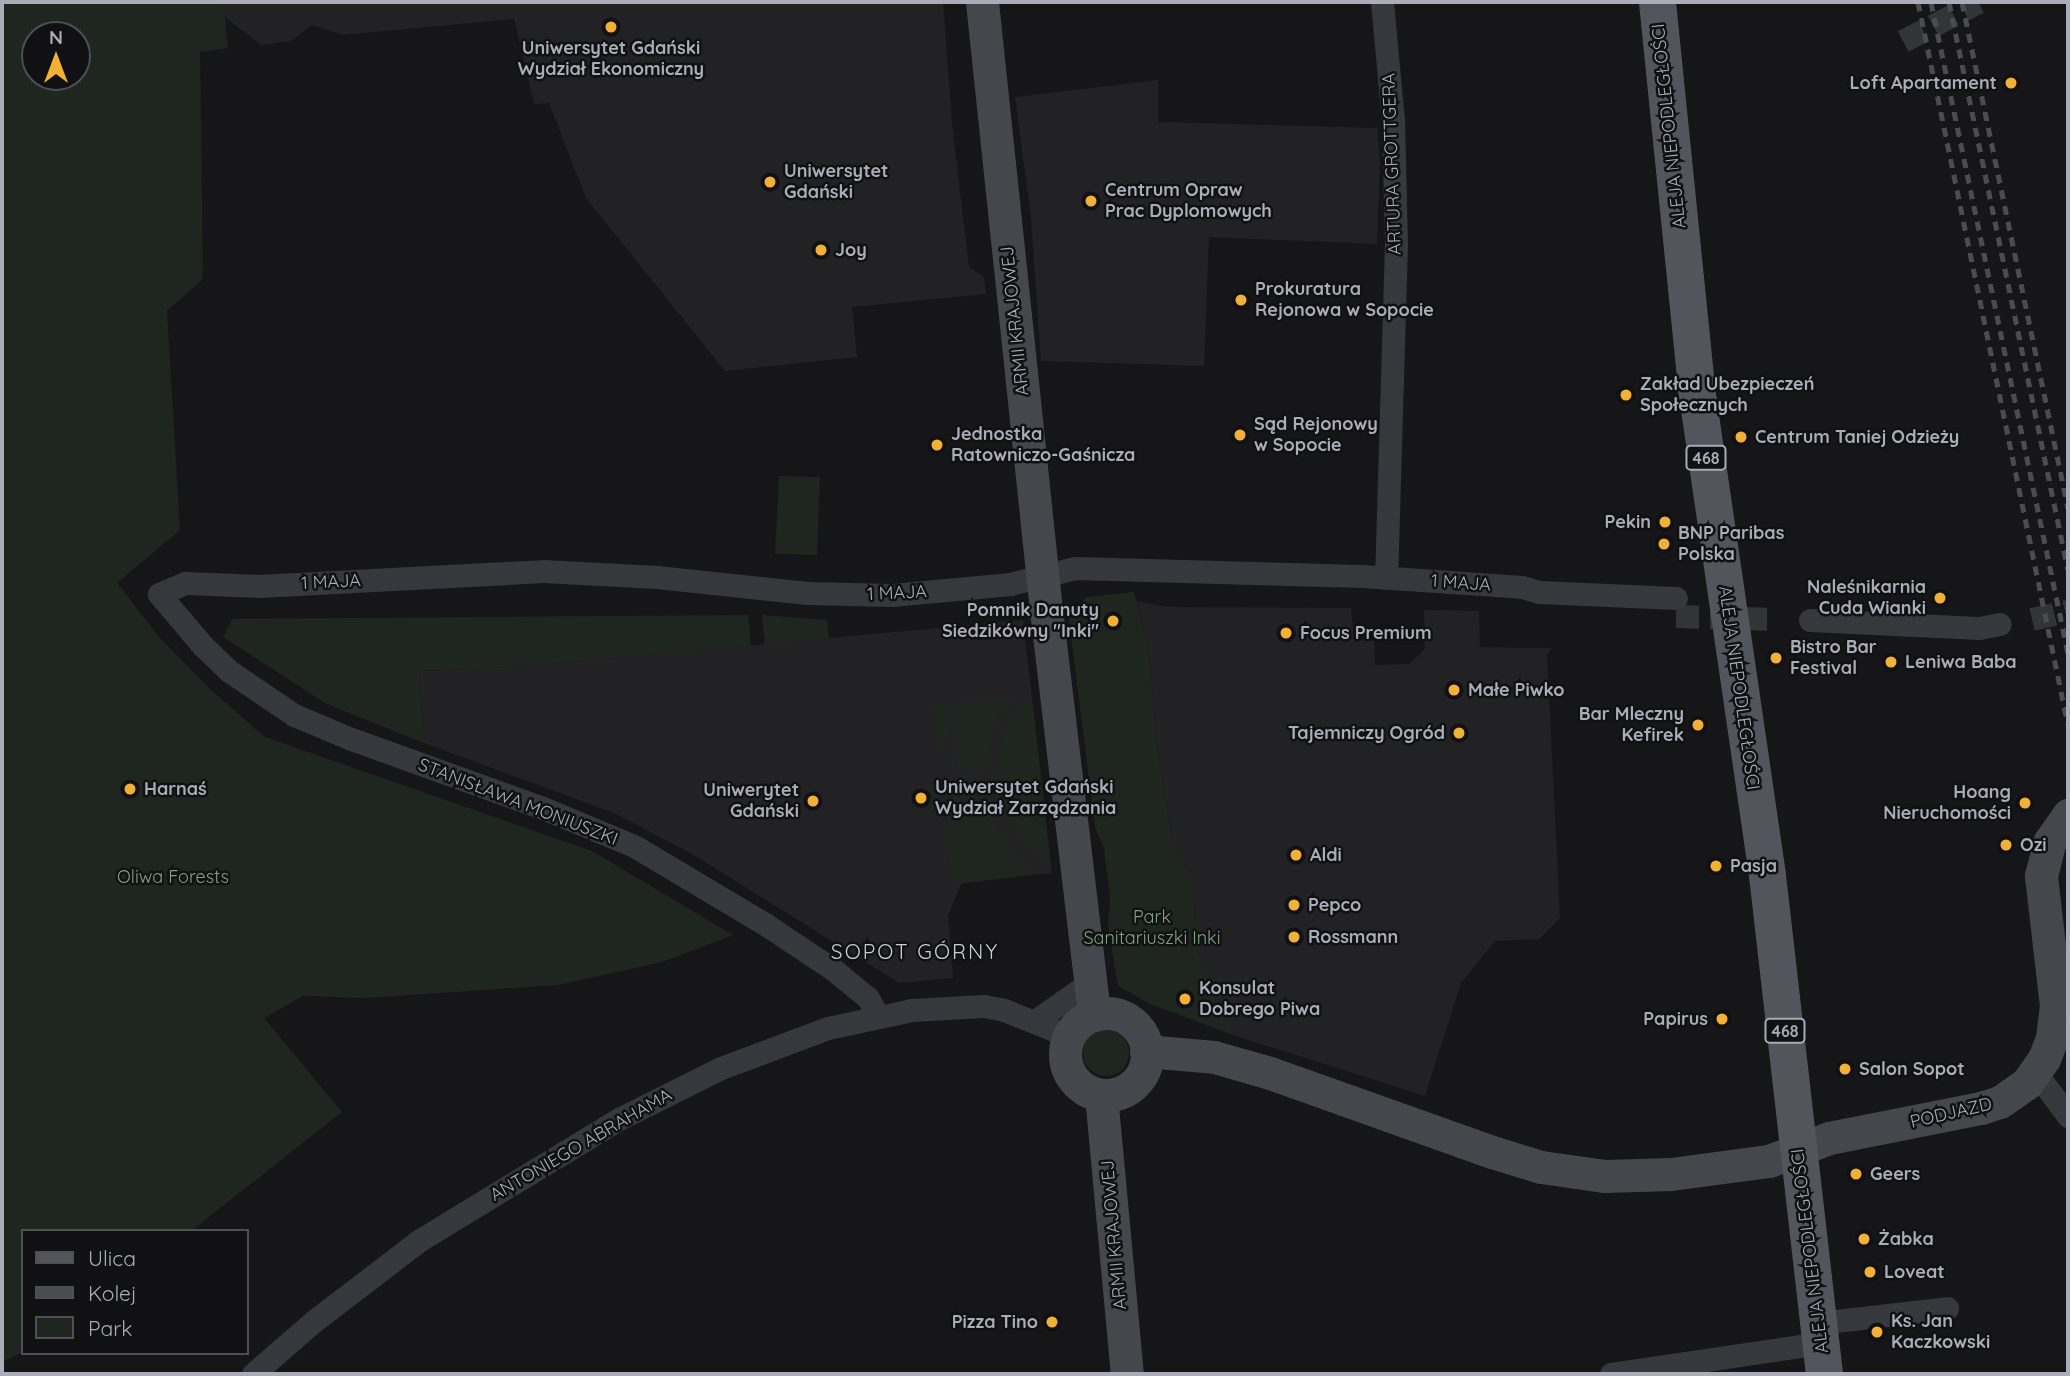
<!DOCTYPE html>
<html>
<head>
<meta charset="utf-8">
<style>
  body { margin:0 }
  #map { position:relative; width:2070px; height:1376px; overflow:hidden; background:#161618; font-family:Quicksand,sans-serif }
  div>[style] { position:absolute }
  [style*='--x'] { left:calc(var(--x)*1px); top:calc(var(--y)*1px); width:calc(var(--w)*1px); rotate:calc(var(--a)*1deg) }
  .built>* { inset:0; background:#222225 }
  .green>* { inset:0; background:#1e261f }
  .round { border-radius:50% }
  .street-tunnel>* { height:23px; margin-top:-11.5px; transform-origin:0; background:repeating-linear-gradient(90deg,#333438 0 23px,transparent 0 34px) }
  .street>* { height:23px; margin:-11.5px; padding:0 11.5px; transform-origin:11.5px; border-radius:11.5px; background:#37383d }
  .secondary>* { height:33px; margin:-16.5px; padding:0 16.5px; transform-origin:16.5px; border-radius:16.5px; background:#45474d }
  .secondary>.ring { margin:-16.5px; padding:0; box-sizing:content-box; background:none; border:33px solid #45474d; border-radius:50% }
  .primary>* { height:37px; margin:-18.5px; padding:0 18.5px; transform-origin:18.5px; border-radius:18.5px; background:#53555c }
  .rail>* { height:5px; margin-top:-2.5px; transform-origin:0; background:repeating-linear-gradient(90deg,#4a4c52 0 9px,transparent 0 16px) }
  .dots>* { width:19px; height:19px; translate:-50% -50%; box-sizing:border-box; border:4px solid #111113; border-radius:50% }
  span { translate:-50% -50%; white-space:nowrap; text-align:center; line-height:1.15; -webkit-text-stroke:5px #111113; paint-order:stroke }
  .shield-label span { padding:2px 5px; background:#111113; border:2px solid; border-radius:5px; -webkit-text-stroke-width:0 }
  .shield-label { font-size:16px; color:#a8adb8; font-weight:700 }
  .poi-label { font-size:18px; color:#a8adb8; font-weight:700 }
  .right { translate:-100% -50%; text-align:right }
  .left { translate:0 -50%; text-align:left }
  .street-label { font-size:18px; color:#a8adb8 }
  .park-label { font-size:18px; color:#7fa381 }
  .quarter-label { font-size:21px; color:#c9ccd4; letter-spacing:2px }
  .frame { position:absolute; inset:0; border:4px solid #a8adb8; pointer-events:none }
  .legend { position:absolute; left:21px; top:1229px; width:228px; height:126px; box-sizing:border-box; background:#111113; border:2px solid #4d4f55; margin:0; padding:9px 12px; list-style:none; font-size:21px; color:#a8adb8 }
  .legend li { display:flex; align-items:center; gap:14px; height:35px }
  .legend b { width:35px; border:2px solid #4d4f55 }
  .north { position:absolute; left:21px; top:21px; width:70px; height:70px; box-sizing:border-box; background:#111113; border:2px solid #4d4f55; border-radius:50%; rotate:0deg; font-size:19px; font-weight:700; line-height:28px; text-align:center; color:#a8adb8 }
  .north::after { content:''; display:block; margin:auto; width:24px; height:32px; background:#f2b134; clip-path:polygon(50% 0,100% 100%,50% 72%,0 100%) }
</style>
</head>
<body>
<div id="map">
  <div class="built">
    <i style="clip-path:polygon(223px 2px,943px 2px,952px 123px,969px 267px,984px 277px,986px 294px,852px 307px,857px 357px,725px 371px,586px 198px,549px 103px,534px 104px,514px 19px,343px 35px,312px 25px,291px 41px,261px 45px,224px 16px)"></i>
    <i style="clip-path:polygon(1158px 80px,1158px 122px,1377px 128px,1380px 162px,1377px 244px,1209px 237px,1204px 366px,1041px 361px,1031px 218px,1015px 97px)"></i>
    <i style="clip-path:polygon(1137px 601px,1167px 607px,1351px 608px,1354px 640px,1374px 641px,1375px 665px,1409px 664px,1425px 649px,1424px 610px,1479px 611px,1480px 647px,1551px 648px,1547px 655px,1560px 918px,1539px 939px,1495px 941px,1461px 983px,1425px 1096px,1233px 1035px,1196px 948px,1193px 880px,1173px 845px,1158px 753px,1148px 645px)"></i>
    <i style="clip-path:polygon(1023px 620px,1052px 873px,962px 882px,948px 916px,953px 978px,899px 983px,692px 854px,614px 813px,424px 743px,419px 671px,530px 666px)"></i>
  </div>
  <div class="green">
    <i style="clip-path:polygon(evenodd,2px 2px,223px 2px,228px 48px,200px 52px,203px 279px,167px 311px,180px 530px,117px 583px,160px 638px,211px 690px,265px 737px,592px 851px,733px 935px,662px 962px,558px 985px,366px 998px,303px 996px,264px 1018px,342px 1112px,191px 1231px,23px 1231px,23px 1352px,2px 1362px,2px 2px,35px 35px,77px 35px,77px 77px,35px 77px,35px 35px)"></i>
    <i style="clip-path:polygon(779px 476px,820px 477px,817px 555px,775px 554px)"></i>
    <i style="clip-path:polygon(1134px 592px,1148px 645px,1158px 753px,1173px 845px,1193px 880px,1196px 948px,1233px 1035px,1150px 1004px,1118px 986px,1108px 926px,1110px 898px,1104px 848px,1095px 827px,1069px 619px,1072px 611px,1087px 597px)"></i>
    <i style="clip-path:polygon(748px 615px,751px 646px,530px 666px,419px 671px,424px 743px,327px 704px,223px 637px,232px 619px)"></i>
    <i style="clip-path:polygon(762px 615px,827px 620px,829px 639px,765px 645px)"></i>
    <i style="clip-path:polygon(1015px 697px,996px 720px,985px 776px,977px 777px,967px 767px,958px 777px,954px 703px)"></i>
    <i style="clip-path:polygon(1032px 698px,1050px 860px,1041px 861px,1024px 845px,1007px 817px,1000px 798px,997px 774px,1000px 743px,1011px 717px)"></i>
    <i style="clip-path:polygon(948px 701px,951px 736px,943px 736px,944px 753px,939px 754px,933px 703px)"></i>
    <i style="clip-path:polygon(978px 795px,987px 795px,996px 823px,1011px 848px,1019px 860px,1037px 874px,952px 885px,946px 825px,958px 824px,955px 797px,960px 797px,970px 807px)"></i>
    <i class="round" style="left:1083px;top:1030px;width:46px;height:46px"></i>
  </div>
  <div class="street-tunnel">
    <i style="--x:1903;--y:41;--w:85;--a:-27.2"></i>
    <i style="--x:1676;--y:616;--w:98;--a:1.8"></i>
    <i style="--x:2032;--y:619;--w:37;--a:-13"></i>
  </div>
  <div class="street">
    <i style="--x:1382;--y:2;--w:119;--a:84.7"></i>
    <i style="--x:1393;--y:120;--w:124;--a:88.6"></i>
    <i style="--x:1396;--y:244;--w:334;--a:91.7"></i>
    <i style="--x:1810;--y:620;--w:169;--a:2.7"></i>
    <i style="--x:1979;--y:628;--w:21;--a:-11"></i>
    <i style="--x:877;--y:1015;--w:19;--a:-118"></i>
    <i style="--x:868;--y:998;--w:44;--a:-140.5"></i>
    <i style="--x:834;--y:970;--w:83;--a:-146.3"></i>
    <i style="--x:765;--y:924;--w:152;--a:-149.2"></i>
    <i style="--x:634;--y:846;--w:99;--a:-157.3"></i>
    <i style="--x:543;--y:808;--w:204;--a:-160.2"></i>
    <i style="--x:351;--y:739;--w:62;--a:-157.2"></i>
    <i style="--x:294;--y:715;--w:78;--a:-145.9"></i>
    <i style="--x:229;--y:671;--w:36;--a:-136"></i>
    <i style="--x:203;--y:646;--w:68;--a:-130.2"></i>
    <i style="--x:159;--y:594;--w:28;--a:-23"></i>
    <i style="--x:185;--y:583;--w:74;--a:2.3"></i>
    <i style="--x:259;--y:586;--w:284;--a:-3"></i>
    <i style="--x:543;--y:571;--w:114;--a:3"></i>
    <i style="--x:657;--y:577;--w:151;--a:6.1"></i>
    <i style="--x:807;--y:593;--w:85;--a:1.3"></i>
    <i style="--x:892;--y:595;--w:119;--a:-5.3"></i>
    <i style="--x:1010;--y:584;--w:67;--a:-13.8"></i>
    <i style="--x:1075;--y:568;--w:287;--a:1.6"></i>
    <i style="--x:1362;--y:576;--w:160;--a:3.9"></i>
    <i style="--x:1522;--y:587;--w:18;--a:16"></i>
    <i style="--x:1539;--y:592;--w:137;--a:2.5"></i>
    <i style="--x:1035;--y:1021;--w:66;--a:-35.1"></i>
    <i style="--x:2036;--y:1073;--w:54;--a:53.3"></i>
    <i style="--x:1818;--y:1323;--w:130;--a:-6.6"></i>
    <i style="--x:253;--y:1374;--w:81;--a:-41"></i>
    <i style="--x:314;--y:1321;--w:133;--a:-37.4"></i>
    <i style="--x:420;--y:1240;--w:235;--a:-31.3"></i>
    <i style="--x:621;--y:1118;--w:112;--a:-26.6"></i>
    <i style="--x:721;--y:1068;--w:114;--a:-20.5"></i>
    <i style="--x:828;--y:1028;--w:86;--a:-12.1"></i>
    <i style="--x:912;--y:1010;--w:72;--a:-3.2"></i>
    <i style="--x:984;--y:1006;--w:20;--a:11"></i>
    <i style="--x:1004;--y:1010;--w:70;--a:21.8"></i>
    <i style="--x:1611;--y:1374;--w:211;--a:-8.4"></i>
  </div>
  <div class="secondary">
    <i style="--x:982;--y:2;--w:611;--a:83.99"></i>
    <i style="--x:1046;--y:610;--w:408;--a:83.2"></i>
    <i class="ring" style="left:1065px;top:1013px;width:49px;height:49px"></i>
    <i style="--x:1146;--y:1051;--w:68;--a:5"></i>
    <i style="--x:1214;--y:1057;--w:58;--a:15.9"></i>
    <i style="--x:1270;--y:1073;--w:236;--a:19.6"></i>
    <i style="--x:1492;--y:1152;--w:51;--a:17"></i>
    <i style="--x:1541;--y:1167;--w:65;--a:8"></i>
    <i style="--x:1605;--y:1176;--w:66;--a:-1.7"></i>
    <i style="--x:1671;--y:1174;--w:99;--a:-7.6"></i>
    <i style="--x:1769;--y:1161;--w:64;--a:-21"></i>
    <i style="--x:1829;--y:1138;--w:155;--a:-11.2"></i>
    <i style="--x:1981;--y:1108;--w:20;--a:-18"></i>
    <i style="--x:2000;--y:1102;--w:33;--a:-35"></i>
    <i style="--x:2027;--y:1083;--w:29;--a:-55"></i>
    <i style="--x:2044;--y:1059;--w:22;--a:-69"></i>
    <i style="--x:2052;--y:1038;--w:32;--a:-83"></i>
    <i style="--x:2056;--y:1006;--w:131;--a:-96.6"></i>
    <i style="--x:2041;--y:876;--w:36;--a:-76"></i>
    <i style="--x:2050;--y:841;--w:32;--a:-55"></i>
    <i style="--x:1101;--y:1095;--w:280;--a:84.7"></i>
  </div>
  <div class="primary">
    <i style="--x:1657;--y:2;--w:388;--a:84.2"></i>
    <i style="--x:1696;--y:388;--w:492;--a:81.7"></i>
    <i style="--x:1767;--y:875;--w:502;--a:83.48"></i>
  </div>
  <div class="rail">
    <i style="--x:1918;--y:2;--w:738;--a:78.28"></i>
    <i style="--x:1931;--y:2;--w:665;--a:78.12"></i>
    <i style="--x:1949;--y:2;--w:580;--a:78.17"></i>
    <i style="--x:1962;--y:2;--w:517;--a:78.17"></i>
  </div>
  <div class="dots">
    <i style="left:611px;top:27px;background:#f2b134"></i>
    <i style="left:2011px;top:83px;background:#f2b134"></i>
    <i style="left:770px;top:182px;background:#f2b134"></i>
    <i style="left:1091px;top:201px;background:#f2b134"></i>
    <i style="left:821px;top:250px;background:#f2b134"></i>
    <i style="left:1241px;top:300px;background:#f2b134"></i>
    <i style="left:1626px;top:395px;background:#f2b134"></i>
    <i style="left:1240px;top:435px;background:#f2b134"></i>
    <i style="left:1741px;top:437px;background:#f2b134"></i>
    <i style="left:937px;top:445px;background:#f2b134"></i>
    <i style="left:1665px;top:522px;background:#f2b134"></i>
    <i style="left:1664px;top:544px;background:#f2b134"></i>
    <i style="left:1940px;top:598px;background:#f2b134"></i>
    <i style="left:1113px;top:621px;background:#f2b134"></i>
    <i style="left:1286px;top:633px;background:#f2b134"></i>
    <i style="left:1776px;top:658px;background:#f2b134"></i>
    <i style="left:1891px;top:662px;background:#f2b134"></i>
    <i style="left:1454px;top:690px;background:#f2b134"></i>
    <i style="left:1698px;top:725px;background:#f2b134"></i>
    <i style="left:1459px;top:733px;background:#f2b134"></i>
    <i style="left:130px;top:789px;background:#f2b134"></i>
    <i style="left:921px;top:798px;background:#f2b134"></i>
    <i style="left:813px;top:801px;background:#f2b134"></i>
    <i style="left:2025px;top:803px;background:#f2b134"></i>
    <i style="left:2006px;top:845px;background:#f2b134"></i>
    <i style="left:1296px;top:855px;background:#f2b134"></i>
    <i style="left:1716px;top:866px;background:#f2b134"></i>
    <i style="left:1294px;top:905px;background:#f2b134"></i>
    <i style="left:1294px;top:937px;background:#f2b134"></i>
    <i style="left:1185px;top:999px;background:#f2b134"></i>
    <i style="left:1722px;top:1019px;background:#f2b134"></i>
    <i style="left:1845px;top:1069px;background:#f2b134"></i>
    <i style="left:1856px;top:1174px;background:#f2b134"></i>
    <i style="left:1864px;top:1239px;background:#f2b134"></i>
    <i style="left:1870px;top:1272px;background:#f2b134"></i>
    <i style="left:1052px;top:1322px;background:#f2b134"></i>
    <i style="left:1877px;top:1332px;background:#f2b134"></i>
  </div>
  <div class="shield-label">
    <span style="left:1706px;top:458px">468</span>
    <span style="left:1785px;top:1031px">468</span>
  </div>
  <div class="poi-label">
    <span style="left:611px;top:59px">Uniwersytet Gdański<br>Wydział Ekonomiczny</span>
    <span class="right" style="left:1997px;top:83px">Loft Apartament</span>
    <span class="left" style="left:784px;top:182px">Uniwersytet<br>Gdański</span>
    <span class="left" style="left:1105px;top:201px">Centrum Opraw<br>Prac Dyplomowych</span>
    <span class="left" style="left:835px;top:250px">Joy</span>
    <span class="left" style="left:1255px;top:300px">Prokuratura<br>Rejonowa w Sopocie</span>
    <span class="left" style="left:1640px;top:395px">Zakład Ubezpieczeń<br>Społecznych</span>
    <span class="left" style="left:1254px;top:435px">Sąd Rejonowy<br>w Sopocie</span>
    <span class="left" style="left:951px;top:445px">Jednostka<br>Ratowniczo-Gaśnicza</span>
    <span class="left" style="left:1755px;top:437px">Centrum Taniej Odzieży</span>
    <span class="right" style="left:1651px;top:522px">Pekin</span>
    <span class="left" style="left:1678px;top:544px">BNP Paribas<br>Polska</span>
    <span class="right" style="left:1926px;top:598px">Naleśnikarnia<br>Cuda Wianki</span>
    <span class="right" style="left:1099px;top:621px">Pomnik Danuty<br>Siedzikówny "Inki"</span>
    <span class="left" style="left:1300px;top:633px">Focus Premium</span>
    <span class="left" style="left:1790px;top:658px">Bistro Bar<br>Festival</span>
    <span class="left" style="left:1905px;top:662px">Leniwa Baba</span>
    <span class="left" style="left:1468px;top:690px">Małe Piwko</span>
    <span class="right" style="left:1684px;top:725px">Bar Mleczny<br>Kefirek</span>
    <span class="right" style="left:1445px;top:733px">Tajemniczy Ogród</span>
    <span class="left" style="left:935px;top:798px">Uniwersytet Gdański<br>Wydział Zarządzania</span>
    <span class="left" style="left:144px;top:789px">Harnaś</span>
    <span class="right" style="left:799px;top:801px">Uniwerytet<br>Gdański</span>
    <span class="right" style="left:2011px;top:803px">Hoang<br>Nieruchomości</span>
    <span class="left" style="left:2020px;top:845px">Ozi</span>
    <span class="left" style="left:1310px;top:855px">Aldi</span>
    <span class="left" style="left:1730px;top:866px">Pasja</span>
    <span class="left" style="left:1308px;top:905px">Pepco</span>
    <span class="left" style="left:1308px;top:937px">Rossmann</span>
    <span class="left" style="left:1199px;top:999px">Konsulat<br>Dobrego Piwa</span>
    <span class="right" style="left:1708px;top:1019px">Papirus</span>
    <span class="left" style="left:1859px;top:1069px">Salon Sopot</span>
    <span class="left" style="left:1870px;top:1174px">Geers</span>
    <span class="left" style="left:1878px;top:1239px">Żabka</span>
    <span class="left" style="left:1884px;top:1272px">Loveat</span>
    <span class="right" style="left:1038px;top:1322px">Pizza Tino</span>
    <span class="left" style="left:1891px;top:1332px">Ks. Jan<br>Kaczkowski</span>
  </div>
  <div class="street-label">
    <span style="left:1669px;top:126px;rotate:-96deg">ALEJA NIEPODLEGŁOŚCI</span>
    <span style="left:1392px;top:164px;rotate:-92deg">ARTURA GROTTGERA</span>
    <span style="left:1015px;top:321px;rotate:-96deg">ARMII KRAJOWEJ</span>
    <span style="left:331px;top:582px;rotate:-3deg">1 MAJA</span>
    <span style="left:1461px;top:583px;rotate:4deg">1 MAJA</span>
    <span style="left:897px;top:593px;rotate:-3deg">1 MAJA</span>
    <span style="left:1739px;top:688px;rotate:82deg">ALEJA NIEPODLEGŁOŚCI</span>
    <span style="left:518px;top:802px;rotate:21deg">STANISŁAWA MONIUSZKI</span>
    <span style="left:1951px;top:1113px;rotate:-13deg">PODJAZD</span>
    <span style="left:581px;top:1145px;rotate:-30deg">ANTONIEGO ABRAHAMA</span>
    <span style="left:1114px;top:1235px;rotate:-95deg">ARMII KRAJOWEJ</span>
    <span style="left:1810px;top:1251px;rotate:-97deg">ALEJA NIEPODLEGŁOŚCI</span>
  </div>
  <div class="park-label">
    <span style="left:173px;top:877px">Oliwa Forests</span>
    <span style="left:1152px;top:928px">Park<br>Sanitariuszki Inki</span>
  </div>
  <div class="quarter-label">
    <span style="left:915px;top:951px">SOPOT GÓRNY</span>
  </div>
  <div class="frame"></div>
  <ul class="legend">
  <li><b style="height:9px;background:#53555c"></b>Ulica</li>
  <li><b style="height:9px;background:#4a4c52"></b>Kolej</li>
  <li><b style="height:19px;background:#1e261f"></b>Park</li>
  </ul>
  <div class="north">N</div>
</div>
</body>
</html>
